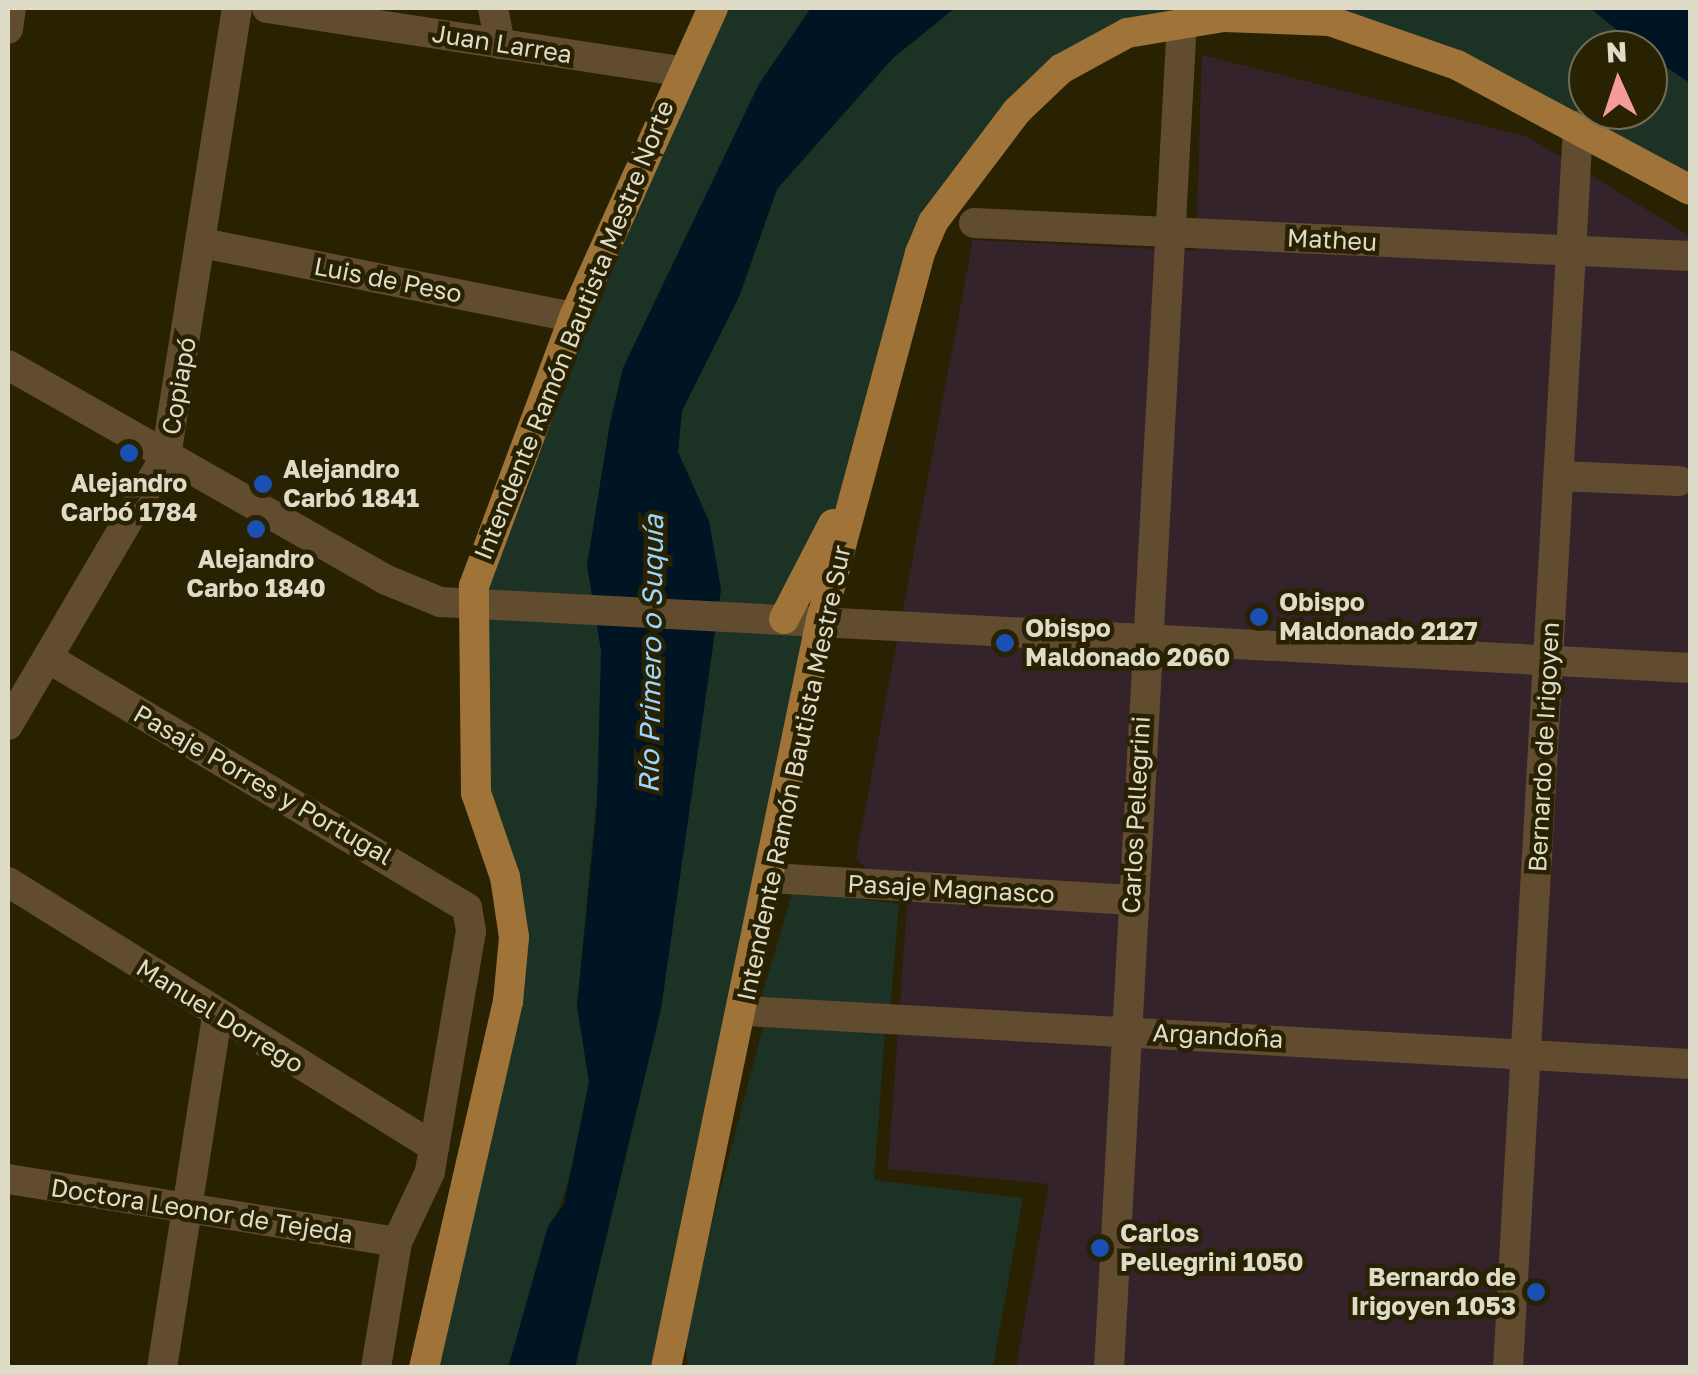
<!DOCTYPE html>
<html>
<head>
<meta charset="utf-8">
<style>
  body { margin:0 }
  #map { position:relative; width:1698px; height:1375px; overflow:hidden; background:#282203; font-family:"Golos Text",sans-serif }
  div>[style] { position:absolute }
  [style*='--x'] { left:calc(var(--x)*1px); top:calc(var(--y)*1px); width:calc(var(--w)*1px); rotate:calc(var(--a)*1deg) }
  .industrial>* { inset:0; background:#34232b }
  .green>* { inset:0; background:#1c3225 }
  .water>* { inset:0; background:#001523 }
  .minor>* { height:30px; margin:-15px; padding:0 15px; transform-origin:15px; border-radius:15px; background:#614c30 }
  .major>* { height:30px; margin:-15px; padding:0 15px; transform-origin:15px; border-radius:15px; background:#a07438 }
  .dots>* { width:28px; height:28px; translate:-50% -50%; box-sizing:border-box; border:5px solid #282203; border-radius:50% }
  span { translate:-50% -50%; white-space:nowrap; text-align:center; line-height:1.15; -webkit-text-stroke:9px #282203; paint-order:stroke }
  .street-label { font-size:25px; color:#dedbc9 }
  .poi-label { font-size:25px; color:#dedbc9; font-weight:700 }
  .left { translate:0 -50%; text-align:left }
  .right { translate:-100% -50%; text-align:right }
  .water-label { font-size:28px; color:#9cd6fe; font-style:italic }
  .frame { position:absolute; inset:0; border:10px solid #dedbc9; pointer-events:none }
  .north { position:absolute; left:1568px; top:30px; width:100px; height:100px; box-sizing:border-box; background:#282203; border:2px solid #716c52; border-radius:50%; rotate:357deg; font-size:28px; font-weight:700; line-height:40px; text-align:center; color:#dedbc9 }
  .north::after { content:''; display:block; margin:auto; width:35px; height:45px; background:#f59b9a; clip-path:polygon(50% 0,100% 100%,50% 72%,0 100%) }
</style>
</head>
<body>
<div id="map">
  <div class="industrial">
    <i style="clip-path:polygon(1202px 55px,1528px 137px,1690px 236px,1690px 1367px,1016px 1367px,1049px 1184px,888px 1169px,907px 905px,856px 858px,973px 240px,1196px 251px)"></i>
  </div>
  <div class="green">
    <i style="clip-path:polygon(713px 8px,811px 8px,759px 84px,623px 368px,610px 423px,587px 565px,601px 650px,602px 739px,577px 1006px,589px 1082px,582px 1138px,508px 1367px,425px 1368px,512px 967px,479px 809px,471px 605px)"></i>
    <i style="clip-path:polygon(955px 8px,1590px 8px,1642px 50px,1588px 50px,1588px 110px,1648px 110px,1648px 55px,1690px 83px,1690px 190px,1578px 126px,1290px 17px,1097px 46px,933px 222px,859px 472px,666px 1367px,575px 1368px,661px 1009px,721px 590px,709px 521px,678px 452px,682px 411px,739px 297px,777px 189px,893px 58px)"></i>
    <i style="clip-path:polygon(793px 890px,899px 904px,890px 1009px,761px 999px)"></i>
    <i style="clip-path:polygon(763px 1027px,885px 1032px,874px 1180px,1023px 1198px,993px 1367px,688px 1367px,684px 1329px)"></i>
  </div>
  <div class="water">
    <i style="clip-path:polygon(811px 8px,955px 8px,893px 58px,777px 189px,739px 297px,682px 411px,678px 452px,709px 521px,721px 589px,661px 1009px,575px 1367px,508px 1368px,548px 1226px,564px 1204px,589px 1082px,577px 1006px,597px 805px,601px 650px,587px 565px,610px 423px,623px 368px,759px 84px)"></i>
    <i style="clip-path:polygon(1590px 8px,1690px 8px,1690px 83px,1651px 57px)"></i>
  </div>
  <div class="minor">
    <i style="--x:267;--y:8;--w:416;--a:8.7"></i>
    <i style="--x:493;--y:8;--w:37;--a:79"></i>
    <i style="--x:8;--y:29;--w:21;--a:-82"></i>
    <i style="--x:974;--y:223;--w:717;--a:2.64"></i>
    <i style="--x:202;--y:243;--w:379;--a:11.3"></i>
    <i style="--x:8;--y:365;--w:433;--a:29.6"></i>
    <i style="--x:384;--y:579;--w:61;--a:22.3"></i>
    <i style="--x:440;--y:602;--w:1252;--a:3.02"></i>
    <i style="--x:1559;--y:476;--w:120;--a:2.4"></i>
    <i style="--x:48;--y:658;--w:488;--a:30.8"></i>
    <i style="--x:467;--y:908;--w:23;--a:80"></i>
    <i style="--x:471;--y:931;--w:244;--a:99.7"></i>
    <i style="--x:430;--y:1172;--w:77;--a:115.2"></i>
    <i style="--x:397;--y:1242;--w:128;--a:99.5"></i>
    <i style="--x:8;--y:725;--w:312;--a:-59.6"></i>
    <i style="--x:166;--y:456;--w:454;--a:-81"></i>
    <i style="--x:771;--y:878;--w:361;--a:3.5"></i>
    <i style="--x:8;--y:882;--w:502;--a:31.88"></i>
    <i style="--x:745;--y:1011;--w:946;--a:3.21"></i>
    <i style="--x:8;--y:1179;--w:394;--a:9.2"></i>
    <i style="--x:162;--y:1368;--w:357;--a:-81.1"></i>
    <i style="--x:1109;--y:1368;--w:1348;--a:-86.9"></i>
    <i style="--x:1508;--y:1368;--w:1244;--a:-86.77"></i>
  </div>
  <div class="major">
    <i style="--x:784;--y:619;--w:107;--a:-62.7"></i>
    <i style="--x:424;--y:1368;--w:376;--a:-77.1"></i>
    <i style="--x:508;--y:1002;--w:65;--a:-84.7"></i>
    <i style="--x:514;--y:937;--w:61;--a:-98.5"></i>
    <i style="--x:505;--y:877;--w:89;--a:-109"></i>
    <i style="--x:476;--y:793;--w:207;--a:-90.6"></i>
    <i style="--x:474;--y:586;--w:287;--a:-69.6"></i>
    <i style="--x:574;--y:317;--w:339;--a:-65.8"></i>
    <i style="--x:666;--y:1368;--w:764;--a:-78.29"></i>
    <i style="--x:821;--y:620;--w:380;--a:-74.9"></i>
    <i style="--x:920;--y:253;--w:34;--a:-67"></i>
    <i style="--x:933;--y:222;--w:139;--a:-52.9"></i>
    <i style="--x:1017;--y:111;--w:61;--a:-43.7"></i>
    <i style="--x:1061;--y:69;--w:75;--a:-28.6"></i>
    <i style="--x:1127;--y:33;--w:98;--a:-9.4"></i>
    <i style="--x:1224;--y:17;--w:106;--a:2.2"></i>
    <i style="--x:1330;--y:21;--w:134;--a:19.1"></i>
    <i style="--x:1457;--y:65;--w:264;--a:28.2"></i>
  </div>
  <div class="dots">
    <i style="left:129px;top:453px;background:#1a4fb4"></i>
    <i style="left:263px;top:484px;background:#1a4fb4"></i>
    <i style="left:256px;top:529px;background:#1a4fb4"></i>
    <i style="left:1259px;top:617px;background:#1a4fb4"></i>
    <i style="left:1005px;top:643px;background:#1a4fb4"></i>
    <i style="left:1100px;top:1248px;background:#1a4fb4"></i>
    <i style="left:1536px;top:1292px;background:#1a4fb4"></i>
  </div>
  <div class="street-label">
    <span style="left:502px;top:44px;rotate:9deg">Juan Larrea</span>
    <span style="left:1332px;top:240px;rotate:3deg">Matheu</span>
    <span style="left:388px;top:280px;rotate:11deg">Luis de Peso</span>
    <span style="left:574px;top:330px;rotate:-68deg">Intendente Ramón Bautista Mestre Norte</span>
    <span style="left:179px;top:386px;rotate:-80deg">Copiapó</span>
    <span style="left:1544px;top:747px;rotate:-87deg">Bernardo de Irigoyen</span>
    <span style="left:794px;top:773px;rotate:-78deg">Intendente Ramón Bautista Mestre Sur</span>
    <span style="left:263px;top:785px;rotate:30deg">Pasaje Porres y Portugal</span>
    <span style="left:1136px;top:815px;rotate:-87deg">Carlos Pellegrini</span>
    <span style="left:951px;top:889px;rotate:3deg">Pasaje Magnasco</span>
    <span style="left:220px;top:1016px;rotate:32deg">Manuel Dorrego</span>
    <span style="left:1218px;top:1036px;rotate:3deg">Argandoña</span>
    <span style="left:202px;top:1211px;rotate:9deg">Doctora Leonor de Tejeda</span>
  </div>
  <div class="poi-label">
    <span class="left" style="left:283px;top:484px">Alejandro<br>Carbó 1841</span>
    <span style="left:129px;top:498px">Alejandro<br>Carbó 1784</span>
    <span style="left:256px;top:574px">Alejandro<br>Carbo 1840</span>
    <span class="left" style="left:1279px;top:617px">Obispo<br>Maldonado 2127</span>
    <span class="left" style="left:1025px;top:643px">Obispo<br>Maldonado 2060</span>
    <span class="left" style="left:1120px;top:1248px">Carlos<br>Pellegrini 1050</span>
    <span class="right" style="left:1516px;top:1292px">Bernardo de<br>Irigoyen 1053</span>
  </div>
  <div class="water-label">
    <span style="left:651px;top:654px;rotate:-89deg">Río Primero o Suquía</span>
  </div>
  <div class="frame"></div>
  <div class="north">N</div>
</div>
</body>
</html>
